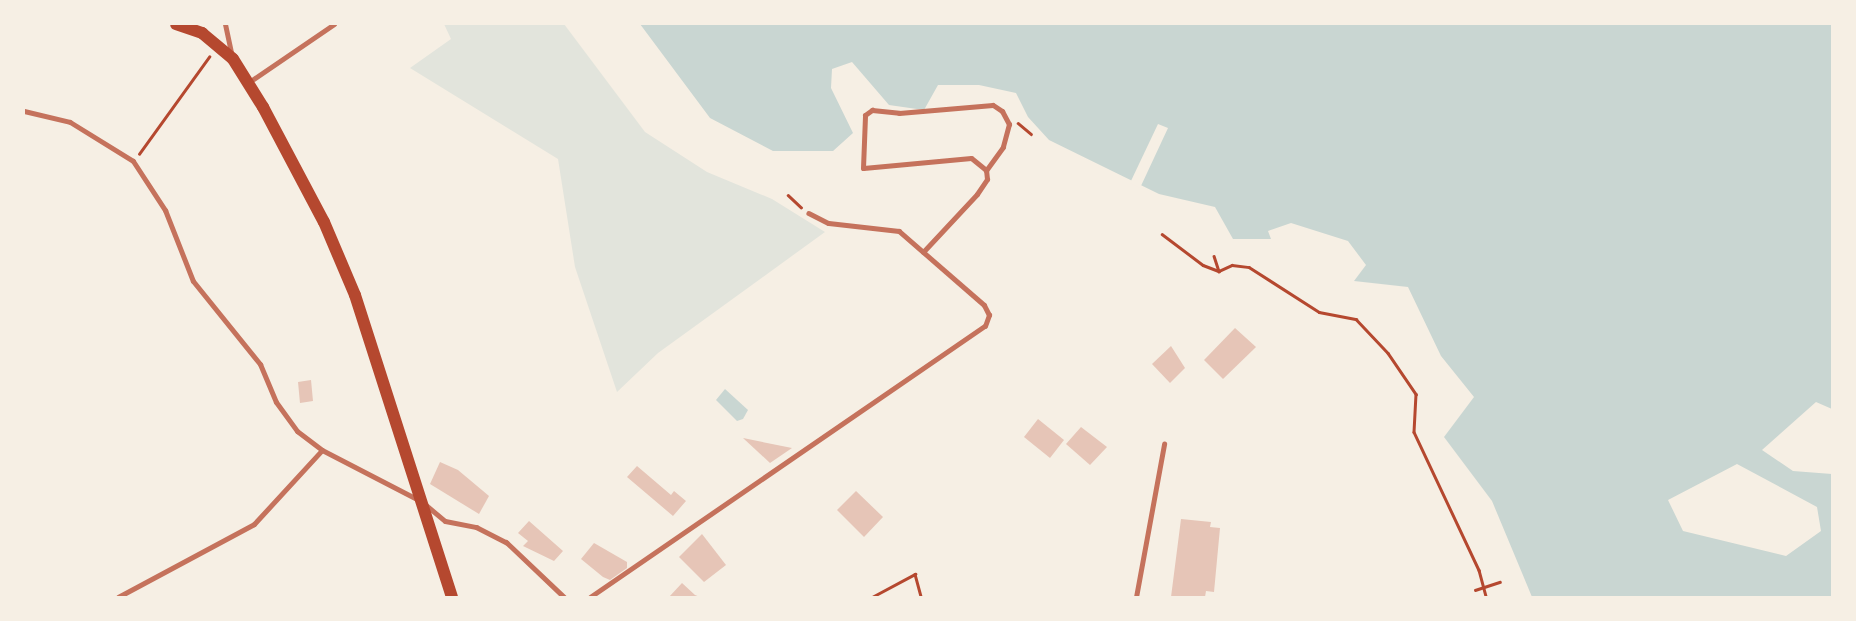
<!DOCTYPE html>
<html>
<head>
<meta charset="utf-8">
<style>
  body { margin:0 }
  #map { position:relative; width:1856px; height:621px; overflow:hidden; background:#f6efe4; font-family:Roboto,sans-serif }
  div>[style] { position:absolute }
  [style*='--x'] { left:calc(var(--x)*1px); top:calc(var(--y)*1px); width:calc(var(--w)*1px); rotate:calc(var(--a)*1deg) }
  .green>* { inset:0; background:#e2e4dc }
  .water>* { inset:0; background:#c9d6d2 }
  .pier>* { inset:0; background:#f6efe4 }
  .building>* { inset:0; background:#e6c5b7 }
  .path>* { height:2.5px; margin:-1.25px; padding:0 1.25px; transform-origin:1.25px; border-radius:1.25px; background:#b5482f }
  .minor>* { height:5px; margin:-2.5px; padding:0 2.5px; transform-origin:2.5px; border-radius:2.5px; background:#c5725c }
  .primary>* { height:12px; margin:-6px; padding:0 6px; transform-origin:6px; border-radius:6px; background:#b5482f }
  span { translate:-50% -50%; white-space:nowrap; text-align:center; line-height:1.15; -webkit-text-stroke:4px #f6efe4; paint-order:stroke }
  .frame { position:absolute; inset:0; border:25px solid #f6efe4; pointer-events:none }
</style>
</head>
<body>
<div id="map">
  <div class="green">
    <i style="clip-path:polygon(444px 24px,564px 24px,645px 132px,707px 172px,772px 199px,825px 232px,658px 353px,617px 392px,575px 267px,558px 159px,410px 68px,451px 39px)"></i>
  </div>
  <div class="water">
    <i style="clip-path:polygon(evenodd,640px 24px,1832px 24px,1832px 409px,1816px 402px,1762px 450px,1793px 471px,1832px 474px,1832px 597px,1532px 597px,1492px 501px,1444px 437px,1474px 397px,1441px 356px,1408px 287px,1354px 281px,1366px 265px,1348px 241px,1291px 223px,1268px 231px,1271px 239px,1233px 239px,1215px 207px,1159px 194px,1049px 140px,1028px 117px,1016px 93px,979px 85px,938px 85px,924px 110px,889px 105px,852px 62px,832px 69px,831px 88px,853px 133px,833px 151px,773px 151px,710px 118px,640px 24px,1737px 464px,1817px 507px,1821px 531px,1786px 556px,1683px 531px,1668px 500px,1737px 464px)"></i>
    <i style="clip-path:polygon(725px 389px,748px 410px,743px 419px,737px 421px,716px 400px)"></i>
  </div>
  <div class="pier">
    <i style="clip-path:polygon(1158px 124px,1168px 128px,1140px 188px,1130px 183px)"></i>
  </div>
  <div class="building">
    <i style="clip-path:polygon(1235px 328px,1256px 347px,1223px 379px,1204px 360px)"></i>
    <i style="clip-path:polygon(1171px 346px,1185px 368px,1170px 383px,1152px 364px)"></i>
    <i style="clip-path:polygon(311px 380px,313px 401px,300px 403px,298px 382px)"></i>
    <i style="clip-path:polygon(1038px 419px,1064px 440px,1050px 458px,1024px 437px)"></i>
    <i style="clip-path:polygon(1081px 427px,1107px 447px,1090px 465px,1066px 444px)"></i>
    <i style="clip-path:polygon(743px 438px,792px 448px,770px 463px)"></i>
    <i style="clip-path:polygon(440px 462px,458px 470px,489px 496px,479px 514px,430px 484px)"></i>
    <i style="clip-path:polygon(637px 466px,671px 495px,674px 491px,686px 501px,673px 516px,627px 477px)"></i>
    <i style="clip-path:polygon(856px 491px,883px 517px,864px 537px,837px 510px)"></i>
    <i style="clip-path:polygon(1181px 519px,1211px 522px,1210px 527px,1220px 528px,1214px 592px,1206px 591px,1205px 597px,1171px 597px)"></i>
    <i style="clip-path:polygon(529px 521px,563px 551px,554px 561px,523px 546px,528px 541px,518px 533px)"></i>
    <i style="clip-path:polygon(702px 534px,726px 565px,704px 582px,679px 557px)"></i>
    <i style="clip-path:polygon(594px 543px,627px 562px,627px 568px,610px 580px,603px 577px,581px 559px)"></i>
    <i style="clip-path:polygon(682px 583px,695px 595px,700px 597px,669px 597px)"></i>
  </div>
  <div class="path">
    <i style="--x:1018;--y:123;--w:17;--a:40"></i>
    <i style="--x:139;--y:154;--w:120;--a:-54.2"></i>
    <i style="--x:788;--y:195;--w:18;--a:43"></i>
    <i style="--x:1162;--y:234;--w:51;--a:37.1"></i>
    <i style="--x:1203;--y:265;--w:17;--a:21"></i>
    <i style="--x:1219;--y:271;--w:14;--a:-25"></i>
    <i style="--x:1232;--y:265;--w:17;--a:7"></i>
    <i style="--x:1249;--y:267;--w:83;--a:32.7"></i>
    <i style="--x:1319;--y:312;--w:38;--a:11"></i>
    <i style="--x:1356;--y:319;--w:47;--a:46.7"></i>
    <i style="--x:1388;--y:353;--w:50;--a:55.7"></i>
    <i style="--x:1416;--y:394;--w:38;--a:93"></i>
    <i style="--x:1414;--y:432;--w:153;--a:64.8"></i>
    <i style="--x:1479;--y:570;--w:28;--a:75"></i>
    <i style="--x:1214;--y:256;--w:16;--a:72"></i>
    <i style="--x:1475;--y:590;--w:26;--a:-18"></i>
    <i style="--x:872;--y:597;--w:49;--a:-28.1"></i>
    <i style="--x:915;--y:574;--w:24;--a:75"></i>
  </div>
  <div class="minor">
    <i style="--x:225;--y:24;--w:33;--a:78"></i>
    <i style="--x:249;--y:82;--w:103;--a:-34.3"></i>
    <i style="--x:24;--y:111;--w:47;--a:13.4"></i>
    <i style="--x:70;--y:122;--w:74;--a:31.8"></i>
    <i style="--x:133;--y:161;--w:59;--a:56.9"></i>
    <i style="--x:165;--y:210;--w:76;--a:68.5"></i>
    <i style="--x:193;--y:281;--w:107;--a:51.1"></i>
    <i style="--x:260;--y:364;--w:41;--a:67.2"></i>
    <i style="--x:276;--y:402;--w:36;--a:54"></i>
    <i style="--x:297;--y:431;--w:31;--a:37"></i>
    <i style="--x:322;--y:450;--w:111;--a:27.3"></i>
    <i style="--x:421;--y:501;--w:31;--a:40"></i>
    <i style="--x:445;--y:521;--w:32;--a:11"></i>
    <i style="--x:476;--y:527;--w:34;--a:27"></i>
    <i style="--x:506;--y:542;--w:80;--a:43.5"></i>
    <i style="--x:923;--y:252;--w:79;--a:-47"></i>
    <i style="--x:977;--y:194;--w:18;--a:-56"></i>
    <i style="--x:987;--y:179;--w:9;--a:-96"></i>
    <i style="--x:986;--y:170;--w:19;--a:-141"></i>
    <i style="--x:971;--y:158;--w:108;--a:174.7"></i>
    <i style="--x:863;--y:168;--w:53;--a:-87.8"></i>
    <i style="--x:865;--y:115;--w:9;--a:-36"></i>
    <i style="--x:872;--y:110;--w:27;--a:6"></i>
    <i style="--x:899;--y:113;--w:94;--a:-4.9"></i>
    <i style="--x:993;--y:105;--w:11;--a:34"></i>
    <i style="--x:1002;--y:111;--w:15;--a:62"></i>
    <i style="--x:1009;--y:124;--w:24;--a:105"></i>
    <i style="--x:1003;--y:147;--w:29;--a:126"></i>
    <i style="--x:118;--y:597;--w:154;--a:-28.2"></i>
    <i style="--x:254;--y:524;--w:100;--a:-47.4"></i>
    <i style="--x:590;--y:597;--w:479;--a:-34.5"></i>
    <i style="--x:985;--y:326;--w:12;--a:-70"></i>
    <i style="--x:989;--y:315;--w:11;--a:-117"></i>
    <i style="--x:984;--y:305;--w:113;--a:-139"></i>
    <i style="--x:899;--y:231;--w:71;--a:-173.6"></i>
    <i style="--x:828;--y:223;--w:22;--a:-153"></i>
    <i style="--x:1136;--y:597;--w:156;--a:-79.6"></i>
  </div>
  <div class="primary">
    <i style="--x:176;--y:24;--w:28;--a:19"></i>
    <i style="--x:202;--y:33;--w:40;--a:40"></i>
    <i style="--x:233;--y:59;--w:57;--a:58"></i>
    <i style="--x:263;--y:107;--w:130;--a:62.1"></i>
    <i style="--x:324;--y:222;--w:79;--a:67"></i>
    <i style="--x:355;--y:295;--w:317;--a:72.2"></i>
  </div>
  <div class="frame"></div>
</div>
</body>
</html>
